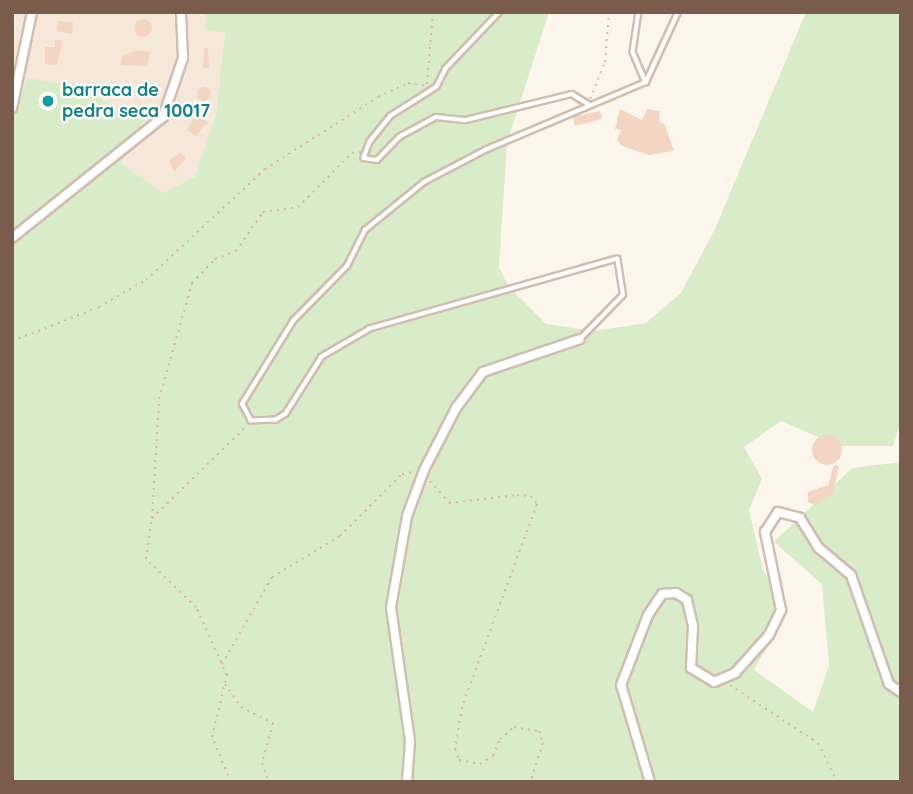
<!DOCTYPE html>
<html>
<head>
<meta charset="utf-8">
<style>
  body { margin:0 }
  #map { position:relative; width:913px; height:794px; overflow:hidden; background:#fdf6ec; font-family:Quicksand,sans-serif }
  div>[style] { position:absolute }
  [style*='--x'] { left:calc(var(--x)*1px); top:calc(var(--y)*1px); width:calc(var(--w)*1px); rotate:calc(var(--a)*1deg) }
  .residential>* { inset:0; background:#f5e8da }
  .green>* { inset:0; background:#d8ecc9 }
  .building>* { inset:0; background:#f3d5c3 }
  .round { border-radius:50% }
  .path>* { height:2px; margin-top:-1px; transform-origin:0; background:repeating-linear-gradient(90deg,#d9b8a5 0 2px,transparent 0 7px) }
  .roads { filter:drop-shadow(2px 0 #d1beb0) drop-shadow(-2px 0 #d1beb0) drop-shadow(0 2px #d1beb0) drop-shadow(0 -2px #d1beb0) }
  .lane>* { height:3.5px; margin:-1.75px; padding:0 1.75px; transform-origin:1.75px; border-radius:1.75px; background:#fff }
  .street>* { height:8px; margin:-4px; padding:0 4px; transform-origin:4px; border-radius:4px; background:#fff }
  .dots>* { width:19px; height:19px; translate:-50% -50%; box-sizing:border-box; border:4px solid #fffaf3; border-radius:50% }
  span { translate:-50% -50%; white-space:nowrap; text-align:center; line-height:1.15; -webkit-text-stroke:5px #fffaf3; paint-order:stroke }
  .culture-label { font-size:18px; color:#0d838f; font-weight:700 }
  .left { translate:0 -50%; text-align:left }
  .frame { position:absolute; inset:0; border:14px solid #7a5c4d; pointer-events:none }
</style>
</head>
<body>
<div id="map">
  <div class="residential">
    <i style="clip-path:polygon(15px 12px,205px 12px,206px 30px,225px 33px,216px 114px,195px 177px,162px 193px,121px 163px,145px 116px,120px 112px,85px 88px,28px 79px,12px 116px)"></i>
  </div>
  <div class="green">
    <i style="clip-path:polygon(205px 12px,549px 12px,507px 143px,499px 267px,509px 287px,546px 324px,594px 331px,646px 323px,681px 293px,715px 229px,806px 12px,901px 12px,901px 421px,893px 446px,839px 446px,781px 421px,744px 447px,762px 479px,749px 510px,763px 570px,788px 611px,754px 670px,813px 712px,829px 666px,822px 584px,774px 542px,852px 468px,901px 462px,901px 782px,12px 782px,12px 116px,28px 78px,85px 88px,120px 112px,146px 116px,121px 163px,162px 193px,195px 177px,216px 114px,225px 33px,206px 30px)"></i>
  </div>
  <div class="building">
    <i class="round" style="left:134px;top:19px;width:18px;height:18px"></i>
    <i style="clip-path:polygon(58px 21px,73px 22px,72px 34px,57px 31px)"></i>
    <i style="clip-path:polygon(55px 40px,63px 40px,57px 65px,45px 64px,45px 47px,55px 47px)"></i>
    <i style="clip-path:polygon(204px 48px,208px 48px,209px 68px,203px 68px)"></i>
    <i style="clip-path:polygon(137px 50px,150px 52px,147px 66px,121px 65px,122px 57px)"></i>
    <i style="clip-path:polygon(141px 82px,160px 85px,156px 98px,139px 95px)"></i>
    <i class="round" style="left:197px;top:87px;width:14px;height:14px"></i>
    <i style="clip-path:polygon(620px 109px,642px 120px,647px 109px,660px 111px,659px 121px,665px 125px,674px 151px,649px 155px,622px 146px,617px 140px,621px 130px,615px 129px)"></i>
    <i style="clip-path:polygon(600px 111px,602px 119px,575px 126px,573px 117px)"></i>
    <i style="clip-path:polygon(195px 115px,208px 122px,196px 136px,187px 130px)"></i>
    <i style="clip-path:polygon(181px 153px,186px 158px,174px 172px,169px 160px)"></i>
    <i class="round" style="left:812px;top:435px;width:30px;height:30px"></i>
    <i style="clip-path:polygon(834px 465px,839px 466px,833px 494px,815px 505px,808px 502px,808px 492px,828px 485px)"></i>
  </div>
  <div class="path">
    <i style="--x:427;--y:84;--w:72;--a:-85.2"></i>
    <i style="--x:590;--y:99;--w:40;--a:-68"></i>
    <i style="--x:605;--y:62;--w:50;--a:-85.4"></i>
    <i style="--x:12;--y:341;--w:93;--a:-21.3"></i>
    <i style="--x:99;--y:307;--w:54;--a:-29.9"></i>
    <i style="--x:146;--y:280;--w:163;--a:-43"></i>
    <i style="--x:265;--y:169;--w:134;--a:-32.5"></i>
    <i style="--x:378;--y:97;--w:33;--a:-25"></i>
    <i style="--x:408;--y:83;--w:21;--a:8"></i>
    <i style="--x:430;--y:481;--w:29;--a:49"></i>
    <i style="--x:449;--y:503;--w:68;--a:-6.7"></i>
    <i style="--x:517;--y:495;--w:14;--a:4"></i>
    <i style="--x:531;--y:496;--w:10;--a:53"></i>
    <i style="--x:537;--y:504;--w:216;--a:110.3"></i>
    <i style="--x:462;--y:707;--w:43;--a:99.5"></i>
    <i style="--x:455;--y:749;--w:12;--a:70"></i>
    <i style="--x:459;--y:760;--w:21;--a:11"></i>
    <i style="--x:480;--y:764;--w:15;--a:-32"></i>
    <i style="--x:493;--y:756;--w:18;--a:-68"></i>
    <i style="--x:500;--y:739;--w:18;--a:-41"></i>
    <i style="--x:514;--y:727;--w:25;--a:9"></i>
    <i style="--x:539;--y:731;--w:13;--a:72"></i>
    <i style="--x:543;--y:743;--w:41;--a:108.4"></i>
    <i style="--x:152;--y:518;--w:119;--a:-86.6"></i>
    <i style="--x:159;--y:399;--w:121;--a:-74.1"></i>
    <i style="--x:192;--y:283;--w:33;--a:-46"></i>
    <i style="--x:215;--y:259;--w:22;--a:-21"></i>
    <i style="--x:236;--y:251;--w:47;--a:-55.3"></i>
    <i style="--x:263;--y:212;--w:35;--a:-8"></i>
    <i style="--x:298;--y:207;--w:76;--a:-45"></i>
    <i style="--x:352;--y:153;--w:9;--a:-6"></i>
    <i style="--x:222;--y:664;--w:100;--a:-60.1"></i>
    <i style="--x:272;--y:577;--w:79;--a:-31.1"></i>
    <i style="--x:340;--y:536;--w:88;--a:-45"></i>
    <i style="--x:402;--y:474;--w:11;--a:-10"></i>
    <i style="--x:225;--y:684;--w:28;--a:55"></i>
    <i style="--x:241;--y:707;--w:36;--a:27"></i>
    <i style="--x:273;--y:723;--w:41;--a:105.4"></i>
    <i style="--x:262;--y:763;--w:20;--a:70"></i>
    <i style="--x:730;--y:685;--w:105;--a:33.4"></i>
    <i style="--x:818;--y:743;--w:43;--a:64"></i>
    <i style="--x:231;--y:782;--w:49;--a:-112.9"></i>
    <i style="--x:212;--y:737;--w:64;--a:-76.4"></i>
    <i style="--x:227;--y:675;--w:75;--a:-114.5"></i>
    <i style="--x:196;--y:607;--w:69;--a:-136.2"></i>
    <i style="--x:146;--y:559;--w:41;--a:-81.7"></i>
    <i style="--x:152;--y:518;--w:131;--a:-44.1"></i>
  </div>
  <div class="roads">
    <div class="lane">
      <i style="--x:500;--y:12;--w:79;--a:133.5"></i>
      <i style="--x:446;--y:69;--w:20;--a:117"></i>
      <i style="--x:437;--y:87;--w:54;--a:147.8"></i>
      <i style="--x:391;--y:116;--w:33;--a:129"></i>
      <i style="--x:370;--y:142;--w:17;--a:111"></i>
      <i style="--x:364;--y:158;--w:13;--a:9"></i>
      <i style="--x:377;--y:160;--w:32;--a:-46"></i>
      <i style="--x:399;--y:137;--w:42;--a:-28.4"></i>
      <i style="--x:436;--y:117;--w:30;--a:6"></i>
      <i style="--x:466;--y:120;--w:109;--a:-13.8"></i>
      <i style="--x:572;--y:94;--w:19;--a:32"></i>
      <i style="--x:639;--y:12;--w:40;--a:98.5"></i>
      <i style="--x:633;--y:52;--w:33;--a:67"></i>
      <i style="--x:581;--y:338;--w:60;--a:-45.7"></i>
      <i style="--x:623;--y:295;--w:36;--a:-99"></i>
      <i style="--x:617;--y:259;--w:257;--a:164.2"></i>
      <i style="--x:370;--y:329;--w:56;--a:149.7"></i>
      <i style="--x:322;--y:357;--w:67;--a:122.3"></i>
      <i style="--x:286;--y:414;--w:12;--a:149"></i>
      <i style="--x:276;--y:420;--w:25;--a:178"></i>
      <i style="--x:251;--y:421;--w:19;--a:-118"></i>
      <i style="--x:242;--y:404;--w:97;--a:-58.4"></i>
      <i style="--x:293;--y:321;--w:77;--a:-45.5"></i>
      <i style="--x:347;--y:266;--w:40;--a:-63.4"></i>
      <i style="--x:365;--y:230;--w:76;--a:-39.1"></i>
      <i style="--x:424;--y:182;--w:69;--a:-27.7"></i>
      <i style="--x:485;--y:150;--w:175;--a:-22.9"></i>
      <i style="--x:646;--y:82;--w:77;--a:-65.4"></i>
    </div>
    <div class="street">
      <i style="--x:12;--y:108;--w:98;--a:-78.2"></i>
      <i style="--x:12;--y:238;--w:193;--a:-38.7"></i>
      <i style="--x:163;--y:117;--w:62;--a:-71.3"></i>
      <i style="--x:183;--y:58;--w:46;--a:-92.5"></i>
      <i style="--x:407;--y:782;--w:41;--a:-85.8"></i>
      <i style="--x:410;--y:741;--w:135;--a:-98.1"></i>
      <i style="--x:391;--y:607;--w:92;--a:-80"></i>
      <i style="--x:407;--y:516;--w:49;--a:-69.7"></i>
      <i style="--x:424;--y:470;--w:70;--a:-62.7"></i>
      <i style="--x:456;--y:408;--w:45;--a:-53.1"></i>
      <i style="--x:483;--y:372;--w:102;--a:-18.8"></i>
      <i style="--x:650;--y:782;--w:101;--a:-106.6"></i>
      <i style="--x:621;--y:685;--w:75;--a:-68.9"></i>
      <i style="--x:648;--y:615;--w:25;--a:-56"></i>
      <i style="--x:662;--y:594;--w:14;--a:-4"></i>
      <i style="--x:676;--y:593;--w:13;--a:32"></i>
      <i style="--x:687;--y:600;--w:27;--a:77"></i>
      <i style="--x:693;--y:626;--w:42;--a:92.7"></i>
      <i style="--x:691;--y:668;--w:27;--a:31"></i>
      <i style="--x:714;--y:682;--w:23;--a:-23"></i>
      <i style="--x:735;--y:673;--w:51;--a:-48.2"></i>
      <i style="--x:769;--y:635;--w:28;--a:-64"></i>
      <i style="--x:781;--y:610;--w:80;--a:-101.6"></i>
      <i style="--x:765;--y:532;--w:24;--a:-57"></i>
      <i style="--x:778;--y:512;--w:23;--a:15"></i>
      <i style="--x:800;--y:518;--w:36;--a:58"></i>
      <i style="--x:819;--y:548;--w:42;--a:40.2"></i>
      <i style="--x:851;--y:575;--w:115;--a:70.8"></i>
      <i style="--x:889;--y:684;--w:14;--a:34"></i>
    </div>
  </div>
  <div class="dots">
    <i style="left:48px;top:101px;background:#0f9aa8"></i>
  </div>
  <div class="culture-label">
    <span class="left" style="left:62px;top:101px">barraca de<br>pedra seca 10017</span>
  </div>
  <div class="frame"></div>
</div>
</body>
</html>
